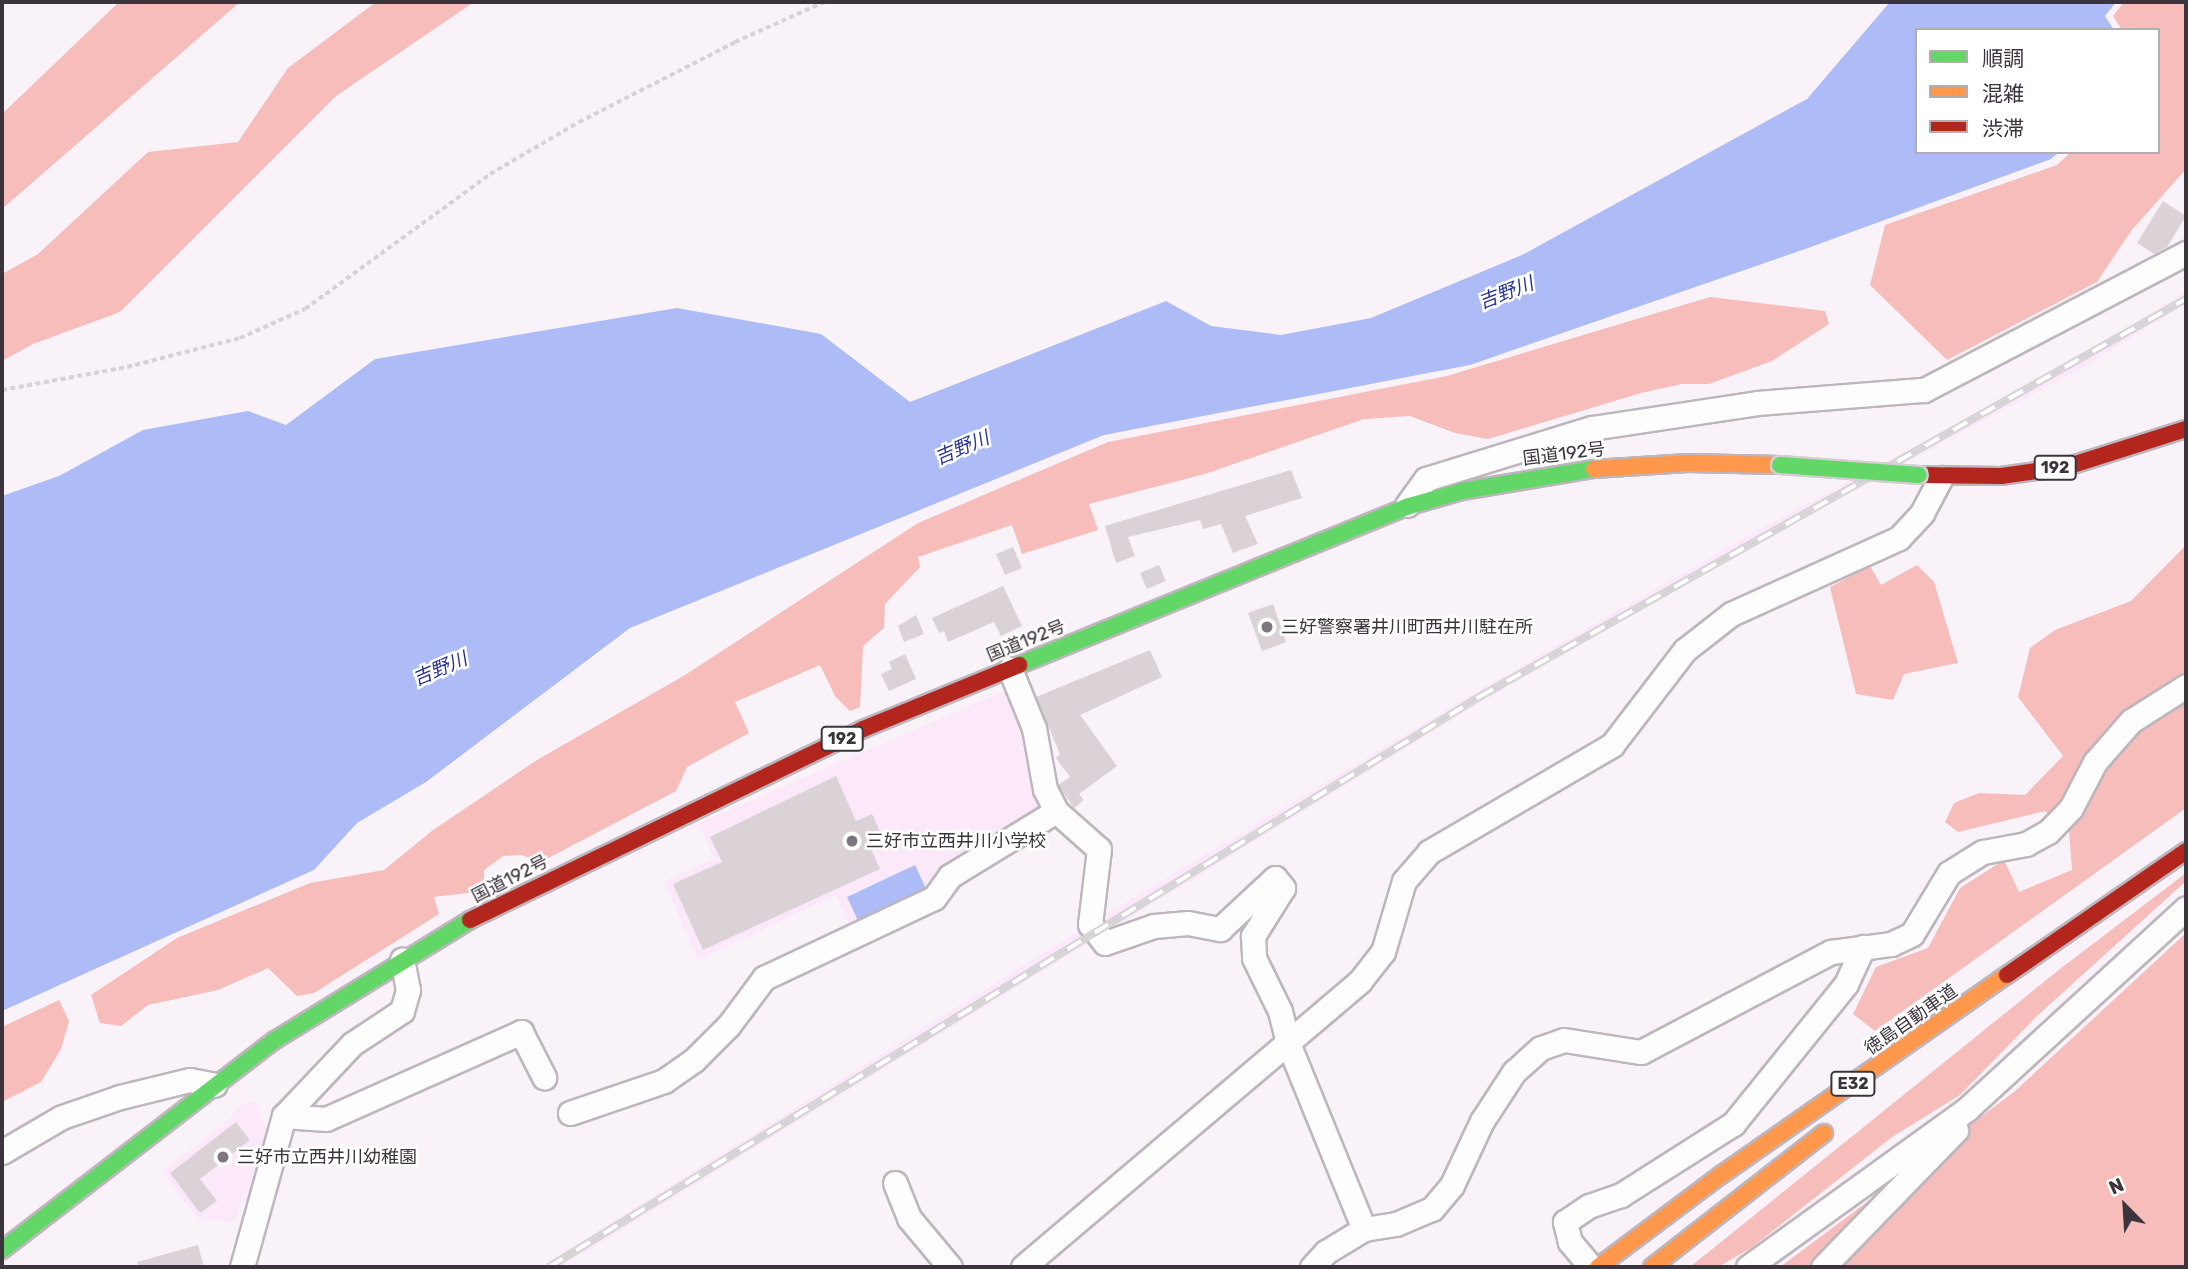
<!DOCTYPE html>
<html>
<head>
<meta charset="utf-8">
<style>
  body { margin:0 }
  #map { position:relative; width:2188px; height:1269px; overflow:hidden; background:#faf2f9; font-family:Rubik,"Noto Sans JP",sans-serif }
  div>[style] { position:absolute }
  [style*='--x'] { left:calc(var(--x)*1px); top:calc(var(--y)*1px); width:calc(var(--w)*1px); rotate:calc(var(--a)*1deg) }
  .built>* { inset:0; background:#fbe9f9 }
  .forest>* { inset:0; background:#f7bdbb }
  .water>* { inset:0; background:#adbbf6 }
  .building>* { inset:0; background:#dbd2d7 }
  .path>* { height:3.5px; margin-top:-1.75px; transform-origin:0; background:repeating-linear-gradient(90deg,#d6d2d6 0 5px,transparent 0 8.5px) }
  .roads { filter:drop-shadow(2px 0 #bdb6bc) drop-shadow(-2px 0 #bdb6bc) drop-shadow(0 2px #bdb6bc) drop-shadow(0 -2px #bdb6bc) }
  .street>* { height:23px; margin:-11.5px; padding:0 11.5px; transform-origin:11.5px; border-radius:11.5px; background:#fefdfe }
  .fast>* { height:16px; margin:-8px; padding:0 8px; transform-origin:8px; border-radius:8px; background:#63d668 }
  .slow>* { height:16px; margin:-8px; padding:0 8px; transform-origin:8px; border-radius:8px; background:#ff974d }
  .jam>* { height:16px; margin:-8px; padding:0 8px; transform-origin:8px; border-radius:8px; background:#b3261e }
  .rail>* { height:8px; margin-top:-4px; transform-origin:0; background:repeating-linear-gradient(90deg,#fff 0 16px,#d5d3d5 0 32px); box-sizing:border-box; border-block:2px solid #d5d3d5 }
  .bridges { filter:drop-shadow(2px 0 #d3ced2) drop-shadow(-2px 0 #d3ced2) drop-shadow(0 2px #d3ced2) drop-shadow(0 -2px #d3ced2) }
  .fast-bridge>* { height:16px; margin:-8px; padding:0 8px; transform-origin:8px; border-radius:8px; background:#63d668 }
  .dots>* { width:19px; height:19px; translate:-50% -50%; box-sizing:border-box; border:4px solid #fff; border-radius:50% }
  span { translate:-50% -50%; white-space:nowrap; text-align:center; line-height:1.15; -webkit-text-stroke:5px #fff; paint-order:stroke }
  .shield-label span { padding:2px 5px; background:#fff; border:2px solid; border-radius:5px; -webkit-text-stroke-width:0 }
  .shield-label { font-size:16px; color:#3c343c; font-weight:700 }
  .street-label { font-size:18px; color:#3c343c }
  .poi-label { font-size:18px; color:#3c343c }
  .left { translate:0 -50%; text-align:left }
  .water-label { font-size:19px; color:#293591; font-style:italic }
  .frame { position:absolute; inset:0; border:4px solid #3c343c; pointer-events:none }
  .legend { position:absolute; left:1915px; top:28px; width:245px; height:126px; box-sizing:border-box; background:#fff; border:2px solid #b1aeb1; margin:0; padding:9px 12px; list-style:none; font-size:21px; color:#3c343c }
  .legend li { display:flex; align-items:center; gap:14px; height:35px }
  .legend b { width:35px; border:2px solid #b1aeb1 }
  .north { position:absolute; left:2090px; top:1171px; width:70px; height:70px; -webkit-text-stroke:5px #fff; paint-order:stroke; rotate:336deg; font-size:19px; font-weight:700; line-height:28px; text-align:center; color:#3c343c }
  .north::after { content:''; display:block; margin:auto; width:24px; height:32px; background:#3c343c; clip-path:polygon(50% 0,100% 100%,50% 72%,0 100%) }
</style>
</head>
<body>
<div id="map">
  <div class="built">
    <i style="clip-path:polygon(2186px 291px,2186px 304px,2091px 363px,1751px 546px,1480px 703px,561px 1267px,540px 1267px,1090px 924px,1474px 693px,1744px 538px,2085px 354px)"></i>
    <i style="clip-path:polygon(1009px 689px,1027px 736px,1043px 813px,927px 897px,853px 932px,836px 895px,698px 960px,664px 881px,714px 859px,699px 823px)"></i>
    <i style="clip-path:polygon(255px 1100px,271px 1142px,250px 1204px,241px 1201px,234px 1222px,198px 1219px,162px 1171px,228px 1121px,237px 1107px)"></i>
  </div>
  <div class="forest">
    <i style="clip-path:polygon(119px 2px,240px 2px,2px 209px,2px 114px)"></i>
    <i style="clip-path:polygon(376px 2px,474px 2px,336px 96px,120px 312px,33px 344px,2px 361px,2px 274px,38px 254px,148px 152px,238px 142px,288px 68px)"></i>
    <i style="clip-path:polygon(2124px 2px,2186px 2px,2186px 169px,2131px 231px,2097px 282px,1947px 360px,1870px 285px,1885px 225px,2057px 165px,2071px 152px,2158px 152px,2158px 30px,2122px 30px,2113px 16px)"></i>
    <i style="clip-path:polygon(1710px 297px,1825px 311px,1829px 324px,1772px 361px,1709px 384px,1682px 384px,1641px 393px,1488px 439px,1455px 433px,1410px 416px,1364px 419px,1205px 474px,1089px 504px,1098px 530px,1022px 554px,1012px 525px,918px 557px,920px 567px,885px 604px,884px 628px,863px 646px,860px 707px,850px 711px,835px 696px,820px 665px,735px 702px,749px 733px,687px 767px,676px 791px,539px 863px,522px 855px,503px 856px,484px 870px,484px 891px,434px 897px,439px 914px,314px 993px,297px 996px,268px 968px,218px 990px,148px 1005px,121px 1026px,100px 1023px,91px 995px,177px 938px,310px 883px,384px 870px,433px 830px,537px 760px,685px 675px,918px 523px,1108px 442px,1447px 376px)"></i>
    <i style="clip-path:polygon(2186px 545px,2186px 808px,1875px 1031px,1853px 1014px,1876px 967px,1928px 948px,1960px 888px,2004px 860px,2019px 892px,2072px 870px,2069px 830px,2045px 811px,1958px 832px,1945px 822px,1954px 803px,1979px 793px,2025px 795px,2063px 756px,2018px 697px,2030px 648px,2055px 630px,2131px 601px)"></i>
    <i style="clip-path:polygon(1917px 565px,1934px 582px,1958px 663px,1904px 674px,1893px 700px,1856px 694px,1830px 587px,1870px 566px,1881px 585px)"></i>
    <i style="clip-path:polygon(2186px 873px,2186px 881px,2037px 1016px,1960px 1095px,1892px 1137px,1751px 1248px,1718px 1267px,1690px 1267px,2060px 969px)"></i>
    <i style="clip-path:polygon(2186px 933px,2186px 1267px,1780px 1267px,2014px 1092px)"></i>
    <i style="clip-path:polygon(59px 1000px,69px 1021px,61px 1049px,41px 1082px,2px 1102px,2px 1027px)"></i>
  </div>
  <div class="water">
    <i style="clip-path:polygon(1890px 2px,2116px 2px,2105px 16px,2114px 30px,1917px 30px,1917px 152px,2059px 152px,2051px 159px,1808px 248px,1470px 365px,1104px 435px,630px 628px,426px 782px,357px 823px,314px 870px,2px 1011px,2px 496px,59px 476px,143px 430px,248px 411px,286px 425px,375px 359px,677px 308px,821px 334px,910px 402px,1166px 301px,1211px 326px,1281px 335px,1371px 318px,1522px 255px,1807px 99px)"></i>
    <i style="clip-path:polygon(915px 865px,928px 893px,860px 925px,847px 897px)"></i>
  </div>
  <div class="building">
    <i style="clip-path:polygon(2163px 201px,2186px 216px,2167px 247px,2154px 254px,2137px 243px)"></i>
    <i style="clip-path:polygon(1291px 470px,1302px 498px,1245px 516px,1258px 544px,1233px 553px,1221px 524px,1203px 529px,1200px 520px,1128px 537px,1135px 556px,1116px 563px,1105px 526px)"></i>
    <i style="clip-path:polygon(1013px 547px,1022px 568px,1005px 575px,996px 554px)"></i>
    <i style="clip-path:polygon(1159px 565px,1166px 581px,1147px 589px,1140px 573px)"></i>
    <i style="clip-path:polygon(1003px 586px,1022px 626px,1001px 636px,994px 622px,948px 642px,944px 631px,939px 633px,932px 618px)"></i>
    <i style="clip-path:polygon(1273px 604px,1286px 642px,1262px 651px,1248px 613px)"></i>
    <i style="clip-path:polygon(916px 615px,924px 634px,904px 642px,898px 626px)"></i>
    <i style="clip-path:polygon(1150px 650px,1162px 677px,1080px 715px,1117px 766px,1079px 794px,1084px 800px,1074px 808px,1058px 785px,1070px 777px,1056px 758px,1060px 754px,1036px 697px)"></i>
    <i style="clip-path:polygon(905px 654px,916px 679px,889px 691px,881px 674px,892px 669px,889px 662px)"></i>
    <i style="clip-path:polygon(836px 776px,856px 821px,872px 814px,880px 832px,871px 836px,875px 845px,870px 847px,880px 869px,703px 950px,673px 884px,722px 862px,710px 837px)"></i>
    <i style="clip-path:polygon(236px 1122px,250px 1140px,200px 1179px,217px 1201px,200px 1213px,170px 1173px)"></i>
    <i style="clip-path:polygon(198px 1245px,204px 1267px,138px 1267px,137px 1262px)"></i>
  </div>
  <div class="path">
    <i style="--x:2;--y:390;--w:127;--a:-10.4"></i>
    <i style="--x:127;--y:367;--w:117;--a:-14.4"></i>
    <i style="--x:240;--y:338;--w:71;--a:-24"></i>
    <i style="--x:305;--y:309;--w:229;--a:-36.1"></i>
    <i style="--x:490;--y:174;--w:103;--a:-30.3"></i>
    <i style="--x:579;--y:122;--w:175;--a:-27.1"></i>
    <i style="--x:735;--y:42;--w:98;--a:-24.2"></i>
  </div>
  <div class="roads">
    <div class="street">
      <i style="--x:1407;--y:505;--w:32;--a:-54"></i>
      <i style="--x:1426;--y:479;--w:174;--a:-17.1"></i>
      <i style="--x:1592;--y:428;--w:167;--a:-8.6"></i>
      <i style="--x:1757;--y:403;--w:168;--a:-4.5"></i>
      <i style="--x:1924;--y:390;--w:296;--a:-27.6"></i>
      <i style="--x:1010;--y:669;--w:64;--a:67.9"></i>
      <i style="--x:1034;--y:728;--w:62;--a:79.8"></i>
      <i style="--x:1045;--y:789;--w:25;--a:63"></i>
      <i style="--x:1056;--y:811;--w:57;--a:41.5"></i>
      <i style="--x:1099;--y:849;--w:76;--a:96.8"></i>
      <i style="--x:1090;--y:924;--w:24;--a:52"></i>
      <i style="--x:1105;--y:943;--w:52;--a:-19.1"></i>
      <i style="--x:1154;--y:926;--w:34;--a:-5"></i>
      <i style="--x:1188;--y:923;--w:33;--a:11"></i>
      <i style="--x:1220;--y:929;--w:75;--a:-42.8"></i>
      <i style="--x:1275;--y:878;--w:13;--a:51"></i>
      <i style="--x:1283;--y:888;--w:57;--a:122"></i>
      <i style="--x:1253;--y:936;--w:22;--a:87"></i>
      <i style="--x:1254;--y:958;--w:59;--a:63.9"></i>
      <i style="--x:1280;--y:1011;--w:33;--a:76"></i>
      <i style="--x:1288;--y:1043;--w:201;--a:67.8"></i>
      <i style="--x:570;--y:1113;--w:99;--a:-18.8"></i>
      <i style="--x:664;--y:1081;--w:37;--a:-35"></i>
      <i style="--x:694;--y:1060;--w:49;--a:-45"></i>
      <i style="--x:729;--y:1025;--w:59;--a:-53.3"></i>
      <i style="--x:764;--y:978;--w:188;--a:-25.2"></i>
      <i style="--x:934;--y:898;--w:27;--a:-54"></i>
      <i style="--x:950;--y:876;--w:124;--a:-31.5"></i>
      <i style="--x:284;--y:1116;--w:42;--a:4.1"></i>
      <i style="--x:326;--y:1119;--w:214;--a:-24"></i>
      <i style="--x:521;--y:1032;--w:51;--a:62.9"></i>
      <i style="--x:2;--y:1152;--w:69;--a:-30.3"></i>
      <i style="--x:62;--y:1117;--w:61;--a:-19"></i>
      <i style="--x:120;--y:1097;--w:72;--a:-13.7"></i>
      <i style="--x:190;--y:1080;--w:25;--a:11"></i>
      <i style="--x:895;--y:1183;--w:38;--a:68"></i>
      <i style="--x:909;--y:1218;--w:64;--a:50.1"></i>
      <i style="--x:242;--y:1267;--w:157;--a:-74.5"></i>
      <i style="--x:284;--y:1116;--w:99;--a:-46.6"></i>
      <i style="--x:352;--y:1044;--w:60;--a:-33.4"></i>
      <i style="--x:402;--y:1011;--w:22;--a:-74"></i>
      <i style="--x:408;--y:990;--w:31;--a:-101"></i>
      <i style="--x:1023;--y:1267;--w:442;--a:-40.3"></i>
      <i style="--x:1360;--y:981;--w:37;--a:-52"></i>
      <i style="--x:1383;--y:952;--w:74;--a:-73.5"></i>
      <i style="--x:1404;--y:881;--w:38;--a:-49"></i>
      <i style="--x:1429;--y:852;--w:212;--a:-30.3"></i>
      <i style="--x:1612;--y:745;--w:120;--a:-52.5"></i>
      <i style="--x:1685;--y:650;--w:58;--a:-38"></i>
      <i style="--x:1731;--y:614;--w:184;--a:-24.3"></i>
      <i style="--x:1899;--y:538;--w:34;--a:-47"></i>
      <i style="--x:1922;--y:513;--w:40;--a:-62"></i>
      <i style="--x:1312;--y:1267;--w:21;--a:-47"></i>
      <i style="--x:1326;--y:1252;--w:44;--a:-31.2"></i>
      <i style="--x:1364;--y:1229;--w:32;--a:-9"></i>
      <i style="--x:1396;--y:1224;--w:39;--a:-23"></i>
      <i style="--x:1432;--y:1209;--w:31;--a:-50"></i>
      <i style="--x:1452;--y:1185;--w:71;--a:-64.9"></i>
      <i style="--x:1482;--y:1121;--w:59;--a:-56.9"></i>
      <i style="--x:1514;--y:1072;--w:36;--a:-42"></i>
      <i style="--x:1541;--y:1048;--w:24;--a:-19"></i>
      <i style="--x:1564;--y:1040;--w:78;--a:8.9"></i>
      <i style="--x:1641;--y:1052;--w:215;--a:-27.8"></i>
      <i style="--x:1831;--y:952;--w:61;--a:-7.6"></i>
      <i style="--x:1891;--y:944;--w:23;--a:-25"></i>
      <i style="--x:1912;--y:934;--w:71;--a:-58.8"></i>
      <i style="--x:1949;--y:873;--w:40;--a:-32"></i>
      <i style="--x:1983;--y:852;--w:44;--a:-10.5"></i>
      <i style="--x:2026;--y:844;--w:25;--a:-29"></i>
      <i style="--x:2048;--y:832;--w:33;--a:-46"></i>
      <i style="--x:2071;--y:808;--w:52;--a:-62.4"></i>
      <i style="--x:2095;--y:762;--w:55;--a:-48.7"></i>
      <i style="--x:2131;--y:721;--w:65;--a:-32.5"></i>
      <i style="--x:1591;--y:1267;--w:33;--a:-130"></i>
      <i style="--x:1570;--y:1242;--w:21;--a:-104"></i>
      <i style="--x:1565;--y:1222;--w:29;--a:-34"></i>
      <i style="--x:1589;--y:1206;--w:34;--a:-19"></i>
      <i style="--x:1621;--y:1195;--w:133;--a:-32.4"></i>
      <i style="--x:1733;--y:1124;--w:180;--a:-51.1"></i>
      <i style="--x:1846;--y:984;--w:41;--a:-65.3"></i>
      <i style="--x:1748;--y:1267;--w:270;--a:-35.8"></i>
      <i style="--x:1967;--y:1109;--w:297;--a:-42.5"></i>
      <i style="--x:1823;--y:1267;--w:191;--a:-45.8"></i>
    </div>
    <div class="fast">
      <i style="--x:1019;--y:665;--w:418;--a:-22.2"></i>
      <i style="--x:1406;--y:507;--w:58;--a:-15.9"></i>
      <i style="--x:1462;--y:491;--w:134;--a:-9.5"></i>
      <i style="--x:2;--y:1250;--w:344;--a:-37.6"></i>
      <i style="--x:275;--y:1040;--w:229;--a:-31.6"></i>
    </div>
    <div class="slow">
      <i style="--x:1594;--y:469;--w:94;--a:-3.7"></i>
      <i style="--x:1688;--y:463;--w:92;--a:1.2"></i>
      <i style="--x:1598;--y:1267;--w:154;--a:-36.8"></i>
      <i style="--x:1721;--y:1175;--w:349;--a:-35"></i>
      <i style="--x:1652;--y:1267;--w:218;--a:-37.9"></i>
    </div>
    <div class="jam">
      <i style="--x:1919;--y:475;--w:82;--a:0.7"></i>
      <i style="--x:2001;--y:476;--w:66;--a:-7.9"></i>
      <i style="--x:2066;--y:467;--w:126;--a:-17.6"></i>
      <i style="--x:470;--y:920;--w:437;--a:-25.9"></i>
      <i style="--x:863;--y:729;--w:169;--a:-22.3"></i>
      <i style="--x:2007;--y:975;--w:218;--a:-34.7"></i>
    </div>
  </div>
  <div class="rail">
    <i style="--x:549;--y:1267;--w:1091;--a:-31.5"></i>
    <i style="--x:1479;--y:697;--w:811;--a:-29.38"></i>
  </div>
  <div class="bridges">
    <div class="fast-bridge">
      <i style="--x:1780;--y:465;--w:139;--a:4.1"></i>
    </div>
  </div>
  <div class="dots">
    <i style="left:1267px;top:627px;background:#7e767e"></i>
    <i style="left:852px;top:841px;background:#7e767e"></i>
    <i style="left:223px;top:1157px;background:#7e767e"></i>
  </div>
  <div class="shield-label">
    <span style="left:2055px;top:468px">192</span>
    <span style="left:842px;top:739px">192</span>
    <span style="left:1853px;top:1084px">E32</span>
  </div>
  <div class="street-label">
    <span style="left:1564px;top:454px;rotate:-7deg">国道192号</span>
    <span style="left:1026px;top:641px;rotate:-22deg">国道192号</span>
    <span style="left:510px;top:879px;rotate:-27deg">国道192号</span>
    <span style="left:1911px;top:1020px;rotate:-35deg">徳島自動車道</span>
  </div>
  <div class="poi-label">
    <span class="left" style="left:1281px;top:627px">三好警察署井川町西井川駐在所</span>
    <span class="left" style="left:866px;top:841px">三好市立西井川小学校</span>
    <span class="left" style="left:237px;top:1157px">三好市立西井川幼稚園</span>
  </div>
  <div class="water-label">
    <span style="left:1506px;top:293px;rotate:-21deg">吉野川</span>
    <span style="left:962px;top:448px;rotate:-23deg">吉野川</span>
    <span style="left:440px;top:669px;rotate:-23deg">吉野川</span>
  </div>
  <div class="frame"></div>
  <ul class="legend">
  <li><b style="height:9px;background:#63d668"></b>順調</li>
  <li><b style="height:9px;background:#ff974d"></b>混雑</li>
  <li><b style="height:9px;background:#b3261e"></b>渋滞</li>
  </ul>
  <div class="north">N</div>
</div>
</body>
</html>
